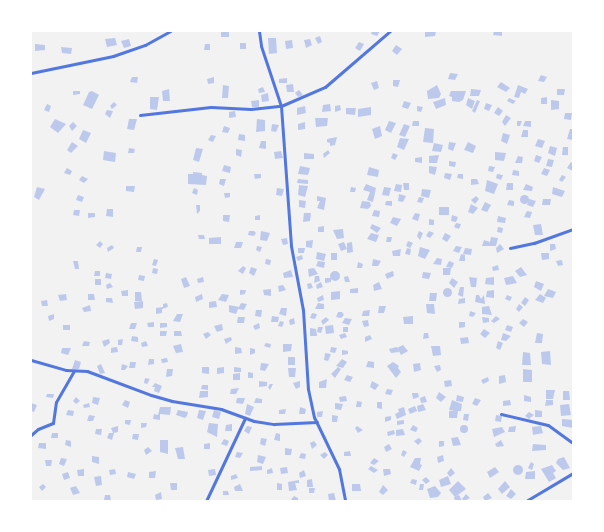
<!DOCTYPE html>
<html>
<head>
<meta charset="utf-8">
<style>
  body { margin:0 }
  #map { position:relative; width:604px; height:532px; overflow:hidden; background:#f2f2f2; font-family:"PT Sans",sans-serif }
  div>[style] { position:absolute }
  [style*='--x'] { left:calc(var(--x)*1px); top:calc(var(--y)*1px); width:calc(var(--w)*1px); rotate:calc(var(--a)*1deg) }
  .building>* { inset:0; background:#bdc9ec }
  .round { border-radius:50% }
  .minor>* { height:3px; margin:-1.5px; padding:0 1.5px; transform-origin:1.5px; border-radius:1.5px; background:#5277de }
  span { translate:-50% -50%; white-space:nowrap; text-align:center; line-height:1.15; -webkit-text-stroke:4px #fff; paint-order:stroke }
  .frame { position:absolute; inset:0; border:32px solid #fff; pointer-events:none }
</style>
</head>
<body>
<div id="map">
  <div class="building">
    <i style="clip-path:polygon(221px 31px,229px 31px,229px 37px,221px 37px)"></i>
    <i style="clip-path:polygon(372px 31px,380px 31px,377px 36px,371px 34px)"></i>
    <i style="clip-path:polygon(425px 31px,436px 31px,435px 36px,425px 37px)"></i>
    <i style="clip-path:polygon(494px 31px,502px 31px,502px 36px,493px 35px)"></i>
    <i style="clip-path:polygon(320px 36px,322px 42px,318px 44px,315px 38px)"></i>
    <i style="clip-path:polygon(115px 38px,117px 45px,107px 47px,105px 39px)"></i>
    <i style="clip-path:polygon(268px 38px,276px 38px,277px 53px,269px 54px)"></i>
    <i style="clip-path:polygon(129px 39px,131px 46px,124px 48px,121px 41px)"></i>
    <i style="clip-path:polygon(310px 39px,312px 45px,306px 48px,304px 40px)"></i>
    <i style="clip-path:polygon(292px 40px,293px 48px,286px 49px,285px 41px)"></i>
    <i style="clip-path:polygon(359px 42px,364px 44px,360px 51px,355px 48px)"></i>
    <i style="clip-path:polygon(240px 43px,246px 43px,246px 49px,240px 49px)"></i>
    <i style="clip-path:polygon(35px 44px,45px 45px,45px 50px,35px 51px)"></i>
    <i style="clip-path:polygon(205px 44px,210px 44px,210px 50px,204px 50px)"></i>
    <i style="clip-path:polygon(396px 45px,402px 49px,397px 55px,392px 51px)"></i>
    <i style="clip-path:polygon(61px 47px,72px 48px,71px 54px,62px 53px)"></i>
    <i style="clip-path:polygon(450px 73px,458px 74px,455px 80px,448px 79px)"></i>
    <i style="clip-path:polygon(541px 75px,547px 77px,544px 82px,538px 81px)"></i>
    <i style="clip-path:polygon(132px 77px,138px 77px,137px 83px,130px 82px)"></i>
    <i style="clip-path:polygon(214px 77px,214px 83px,208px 84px,207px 79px)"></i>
    <i style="clip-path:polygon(287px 78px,287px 83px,279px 83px,279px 79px)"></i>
    <i style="clip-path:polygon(393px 80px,400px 80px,398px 87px,393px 86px)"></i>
    <i style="clip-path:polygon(377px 81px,379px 88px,374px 90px,371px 83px)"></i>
    <i style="clip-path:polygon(501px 82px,510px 88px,506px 92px,497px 87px)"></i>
    <i style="clip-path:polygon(293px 84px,294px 92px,287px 92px,286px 85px)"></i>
    <i style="clip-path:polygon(223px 85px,229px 86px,228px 98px,222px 98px)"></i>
    <i style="clip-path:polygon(437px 85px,441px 94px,439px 98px,428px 99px,427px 91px)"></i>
    <i style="clip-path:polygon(518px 85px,528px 89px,525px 94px,521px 92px,519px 98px,514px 97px)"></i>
    <i style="clip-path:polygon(263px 87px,265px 92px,259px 93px,258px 89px)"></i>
    <i style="clip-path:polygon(169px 89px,170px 101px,163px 101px,162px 91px)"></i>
    <i style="clip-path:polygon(471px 89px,481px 90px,479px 96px,470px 96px)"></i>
    <i style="clip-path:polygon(557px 89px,565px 89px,564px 95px,557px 95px)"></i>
    <i style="clip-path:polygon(299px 90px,303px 95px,298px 97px,295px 93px)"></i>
    <i style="clip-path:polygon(73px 91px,80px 91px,80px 94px,73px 95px)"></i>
    <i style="clip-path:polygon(92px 91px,99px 95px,92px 109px,83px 105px,89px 92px)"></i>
    <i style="clip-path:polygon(451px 91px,466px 91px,463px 100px,459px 102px,452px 101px,452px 97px,449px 96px)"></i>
    <i style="clip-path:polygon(268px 93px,269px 101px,262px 102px,261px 95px)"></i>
    <i style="clip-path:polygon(150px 97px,159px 97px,157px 110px,150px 109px)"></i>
    <i style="clip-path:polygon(547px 97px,547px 104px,541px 104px,541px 98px)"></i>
    <i style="clip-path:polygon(445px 98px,446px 105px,436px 109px,433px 102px)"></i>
    <i style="clip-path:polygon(468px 98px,475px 101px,472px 109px,466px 105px)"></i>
    <i style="clip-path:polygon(509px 98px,516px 101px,513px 104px,507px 101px)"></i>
    <i style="clip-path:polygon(259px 100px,259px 107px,252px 107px,251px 101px)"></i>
    <i style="clip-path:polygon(477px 100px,480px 101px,475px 113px,472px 111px)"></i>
    <i style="clip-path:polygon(551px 100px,559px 101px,559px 109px,551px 110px)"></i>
    <i style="clip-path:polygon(404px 101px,411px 103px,408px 109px,402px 107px)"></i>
    <i style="clip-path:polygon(114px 102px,117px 105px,112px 109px,110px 106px)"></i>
    <i style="clip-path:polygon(486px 103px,492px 105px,489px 111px,484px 109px)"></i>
    <i style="clip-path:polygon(47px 104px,51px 106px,49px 112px,44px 110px)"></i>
    <i style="clip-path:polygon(330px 104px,331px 111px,322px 112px,323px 105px)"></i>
    <i style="clip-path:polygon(340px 105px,341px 110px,335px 112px,335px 106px)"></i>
    <i style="clip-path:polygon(305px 106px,306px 113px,297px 115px,297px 108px)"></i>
    <i style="clip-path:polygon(417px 106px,423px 107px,421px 112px,417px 111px)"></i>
    <i style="clip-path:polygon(371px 107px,371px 115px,358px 117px,358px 109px)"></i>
    <i style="clip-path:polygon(498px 107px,503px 111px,499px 116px,494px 113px)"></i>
    <i style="clip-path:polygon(346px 108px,356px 108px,355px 115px,346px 114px)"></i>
    <i style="clip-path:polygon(107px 110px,113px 111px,110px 118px,105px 114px)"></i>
    <i style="clip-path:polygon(235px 111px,236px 117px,229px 118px,229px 112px)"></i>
    <i style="clip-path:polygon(565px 113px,572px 113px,571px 120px,564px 119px)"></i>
    <i style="clip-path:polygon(506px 115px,511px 118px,505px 126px,502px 122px)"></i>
    <i style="clip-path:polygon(315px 118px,328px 118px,327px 126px,316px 127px)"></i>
    <i style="clip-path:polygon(55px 119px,66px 124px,58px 133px,50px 127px)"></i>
    <i style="clip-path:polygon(129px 119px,137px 119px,134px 130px,127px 129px)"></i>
    <i style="clip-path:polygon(257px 119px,265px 120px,265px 131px,256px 132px)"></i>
    <i style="clip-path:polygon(389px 121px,396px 123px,391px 133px,385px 130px)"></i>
    <i style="clip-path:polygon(413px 121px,419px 121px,419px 126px,412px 126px)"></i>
    <i style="clip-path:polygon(517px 121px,522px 121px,520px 126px,517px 126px)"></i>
    <i style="clip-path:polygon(525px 121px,531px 121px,531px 127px,523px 126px)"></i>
    <i style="clip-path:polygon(73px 122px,77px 126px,72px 131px,69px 126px)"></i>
    <i style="clip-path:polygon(305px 122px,305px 129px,298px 130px,298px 124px)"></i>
    <i style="clip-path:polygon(272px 124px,279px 125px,276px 132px,271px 131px)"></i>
    <i style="clip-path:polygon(404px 124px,410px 126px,405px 137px,399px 135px)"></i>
    <i style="clip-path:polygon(224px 126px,230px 128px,228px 133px,222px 132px)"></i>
    <i style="clip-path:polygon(380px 126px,382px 136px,375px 139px,372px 129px)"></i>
    <i style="clip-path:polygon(425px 128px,434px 129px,433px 143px,423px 142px)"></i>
    <i style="clip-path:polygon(570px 129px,573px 129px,573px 140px,567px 139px)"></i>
    <i style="clip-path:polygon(83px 130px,91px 133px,86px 143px,79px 139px)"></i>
    <i style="clip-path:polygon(523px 130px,528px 130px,528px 137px,521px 137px)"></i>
    <i style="clip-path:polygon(503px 133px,510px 135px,507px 144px,501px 141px)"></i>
    <i style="clip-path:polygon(239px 134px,245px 135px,245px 141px,238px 140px)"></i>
    <i style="clip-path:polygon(211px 135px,216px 136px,213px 142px,208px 140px)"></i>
    <i style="clip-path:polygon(337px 137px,335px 145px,330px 146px,330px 143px,327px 142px,327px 139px)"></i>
    <i style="clip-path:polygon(400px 138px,409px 139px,404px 150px,397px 147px)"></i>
    <i style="clip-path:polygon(538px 139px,545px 141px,542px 148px,535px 146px)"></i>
    <i style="clip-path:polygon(261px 141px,266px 141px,266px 149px,259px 148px)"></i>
    <i style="clip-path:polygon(72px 142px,78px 146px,71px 153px,67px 150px)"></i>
    <i style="clip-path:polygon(449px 142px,456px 143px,453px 151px,448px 149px)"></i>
    <i style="clip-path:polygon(468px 142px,476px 146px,473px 153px,464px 150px)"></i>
    <i style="clip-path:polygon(434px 143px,443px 145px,441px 152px,432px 151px)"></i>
    <i style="clip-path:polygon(550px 146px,557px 148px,555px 156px,548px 153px)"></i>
    <i style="clip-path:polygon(563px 147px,568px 147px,568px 155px,562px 155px)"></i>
    <i style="clip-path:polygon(129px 148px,135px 149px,134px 153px,128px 153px)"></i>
    <i style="clip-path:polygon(196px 148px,203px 149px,199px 162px,193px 160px)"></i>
    <i style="clip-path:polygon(236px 149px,242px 150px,241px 157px,236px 155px)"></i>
    <i style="clip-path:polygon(328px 150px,330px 153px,324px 158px,323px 154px)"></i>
    <i style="clip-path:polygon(104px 151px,116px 153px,115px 162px,103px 160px)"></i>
    <i style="clip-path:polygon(281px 151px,283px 158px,275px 159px,274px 152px)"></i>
    <i style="clip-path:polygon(495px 152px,506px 153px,504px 161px,495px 160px)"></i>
    <i style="clip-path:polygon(304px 153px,314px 154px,314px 159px,304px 159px)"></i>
    <i style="clip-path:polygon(393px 153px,398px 155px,395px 160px,391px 158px)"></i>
    <i style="clip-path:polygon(439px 155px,437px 163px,429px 163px,429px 156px)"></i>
    <i style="clip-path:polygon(536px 155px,542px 157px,539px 163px,534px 161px)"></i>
    <i style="clip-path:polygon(518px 156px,523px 157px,522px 163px,515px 163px)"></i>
    <i style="clip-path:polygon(422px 157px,422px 163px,415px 162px,415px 158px)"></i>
    <i style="clip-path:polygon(548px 159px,554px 160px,552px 167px,546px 166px)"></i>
    <i style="clip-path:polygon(449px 161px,456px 162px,455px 167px,449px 166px)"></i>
    <i style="clip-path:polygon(571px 162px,573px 163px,573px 171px,567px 168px)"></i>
    <i style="clip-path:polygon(224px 165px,231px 167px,230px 173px,222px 171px)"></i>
    <i style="clip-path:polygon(300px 166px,310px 168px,308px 175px,298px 174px)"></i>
    <i style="clip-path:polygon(429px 166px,437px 167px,435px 175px,429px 173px)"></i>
    <i style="clip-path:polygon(489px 166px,495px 167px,493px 172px,488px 171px)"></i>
    <i style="clip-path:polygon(369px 167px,379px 170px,378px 177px,367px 175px)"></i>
    <i style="clip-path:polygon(67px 168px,72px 171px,70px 175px,64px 173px)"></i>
    <i style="clip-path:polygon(544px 168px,550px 170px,547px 176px,541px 174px)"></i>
    <i style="clip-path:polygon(513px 170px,519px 171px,519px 176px,512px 175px)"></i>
    <i style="clip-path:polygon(193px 172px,202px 173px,202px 175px,207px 176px,206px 185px,188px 184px,188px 174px,193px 174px)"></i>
    <i style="clip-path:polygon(445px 173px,452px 174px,450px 180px,444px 178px)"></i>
    <i style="clip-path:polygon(254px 174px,261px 174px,261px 178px,255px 179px)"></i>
    <i style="clip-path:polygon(458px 174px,463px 174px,463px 179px,457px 178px)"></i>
    <i style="clip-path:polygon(497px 174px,503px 175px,501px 180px,496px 178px)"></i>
    <i style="clip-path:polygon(562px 175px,566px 177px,562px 182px,559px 180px)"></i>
    <i style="clip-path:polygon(82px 176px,88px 179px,84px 183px,79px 180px)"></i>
    <i style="clip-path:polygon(220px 179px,226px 179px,224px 186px,219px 184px)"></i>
    <i style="clip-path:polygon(298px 179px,308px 180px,308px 184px,297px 183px)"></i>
    <i style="clip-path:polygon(471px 179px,477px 179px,479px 184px,471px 185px)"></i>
    <i style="clip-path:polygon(487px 180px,498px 184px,494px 194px,485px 191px)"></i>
    <i style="clip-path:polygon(403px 183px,409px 183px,409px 190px,404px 190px)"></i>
    <i style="clip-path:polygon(507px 183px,513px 183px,513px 190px,506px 190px)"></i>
    <i style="clip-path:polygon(366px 184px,376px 188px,373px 202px,367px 200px,370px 192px,363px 190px)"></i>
    <i style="clip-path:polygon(396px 184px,402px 185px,401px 192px,394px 191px)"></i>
    <i style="clip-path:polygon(526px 184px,533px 187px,532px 191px,523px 190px)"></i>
    <i style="clip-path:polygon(299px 185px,308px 186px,305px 197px,298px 195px)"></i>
    <i style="clip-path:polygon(126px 186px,135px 186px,134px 192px,126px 191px)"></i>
    <i style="clip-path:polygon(37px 187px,45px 189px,39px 200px,34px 197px)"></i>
    <i style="clip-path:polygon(351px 187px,356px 188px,355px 192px,350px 192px)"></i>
    <i style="clip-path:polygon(384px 187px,391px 188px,389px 196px,382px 195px)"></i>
    <i style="clip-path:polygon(553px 187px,565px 191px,562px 197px,552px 194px)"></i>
    <i style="clip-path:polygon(194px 188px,198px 190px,197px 195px,192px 193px)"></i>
    <i style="clip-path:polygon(277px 188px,284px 189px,282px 196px,276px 195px)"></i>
    <i style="clip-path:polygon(422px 189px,431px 190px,429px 198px,421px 196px)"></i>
    <i style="clip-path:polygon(224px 193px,230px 193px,230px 197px,225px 198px)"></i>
    <i style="clip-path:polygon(399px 194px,406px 196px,403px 202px,398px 201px)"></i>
    <i class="round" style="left:519.5px;top:194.5px;width:9px;height:9px"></i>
    <i style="clip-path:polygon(78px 195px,84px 197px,82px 202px,76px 200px)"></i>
    <i style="clip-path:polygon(317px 196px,326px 198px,324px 210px,317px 208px,320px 201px,317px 201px)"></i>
    <i style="clip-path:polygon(476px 196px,479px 199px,475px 204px,471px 200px)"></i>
    <i style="clip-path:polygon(419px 197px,424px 198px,422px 203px,417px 202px)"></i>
    <i style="clip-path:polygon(529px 199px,536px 201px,533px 207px,527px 205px)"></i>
    <i style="clip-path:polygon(543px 199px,551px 199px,550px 205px,542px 205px)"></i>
    <i style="clip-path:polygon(299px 200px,306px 201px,305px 208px,299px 207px)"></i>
    <i style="clip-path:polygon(509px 200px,514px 201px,514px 206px,507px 205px)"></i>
    <i style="clip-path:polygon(362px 201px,370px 202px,371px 206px,368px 209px,360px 208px)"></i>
    <i style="clip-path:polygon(386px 201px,392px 201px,392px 206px,385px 205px)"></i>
    <i style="clip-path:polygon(485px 202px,491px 205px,487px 212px,481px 210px)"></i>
    <i style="clip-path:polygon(471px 204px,478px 208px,473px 214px,468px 212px)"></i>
    <i style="clip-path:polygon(196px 205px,200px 205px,200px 211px,197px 214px)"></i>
    <i style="clip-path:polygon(439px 207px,449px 207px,449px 215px,439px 215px)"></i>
    <i style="clip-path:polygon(107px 209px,113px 209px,113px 217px,106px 216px)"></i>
    <i style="clip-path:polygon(74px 210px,80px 210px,79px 216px,73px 215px)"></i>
    <i style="clip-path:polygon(374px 210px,380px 211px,379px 217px,372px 216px)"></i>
    <i style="clip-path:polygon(527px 211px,532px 212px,530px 218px,524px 217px)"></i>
    <i style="clip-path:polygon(88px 213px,95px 213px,95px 217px,88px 218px)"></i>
    <i style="clip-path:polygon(304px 213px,311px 213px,310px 221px,303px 222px)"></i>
    <i style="clip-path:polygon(415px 213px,420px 214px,418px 221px,412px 219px)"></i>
    <i style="clip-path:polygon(223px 215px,230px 215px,229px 222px,223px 221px)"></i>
    <i style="clip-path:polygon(260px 215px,260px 220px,255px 220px,255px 216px)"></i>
    <i style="clip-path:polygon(452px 215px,458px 217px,456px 222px,451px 221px)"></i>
    <i style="clip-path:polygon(498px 216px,506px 218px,505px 223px,497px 222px)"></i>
    <i style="clip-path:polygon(393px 217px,401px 219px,397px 226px,390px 223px)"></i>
    <i style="clip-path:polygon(429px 219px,434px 220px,434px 225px,429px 225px)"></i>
    <i style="clip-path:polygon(456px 223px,461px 224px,459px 229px,454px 227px)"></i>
    <i style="clip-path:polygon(372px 224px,381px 228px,377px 233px,370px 228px)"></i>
    <i style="clip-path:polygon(541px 224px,543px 235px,535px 235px,533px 225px)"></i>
    <i style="clip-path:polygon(324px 226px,324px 232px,318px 232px,318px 227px)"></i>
    <i style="clip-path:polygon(498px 227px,503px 228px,502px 233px,497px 232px)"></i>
    <i style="clip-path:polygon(343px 229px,344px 238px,337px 239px,333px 230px)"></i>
    <i style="clip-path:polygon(249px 231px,254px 231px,256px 233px,254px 236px,248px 235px)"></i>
    <i style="clip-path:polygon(261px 231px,270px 233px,267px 241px,260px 240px)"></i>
    <i style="clip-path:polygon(419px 231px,423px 233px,420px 240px,417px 236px)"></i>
    <i style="clip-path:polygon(429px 231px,434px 233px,430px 238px,426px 236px)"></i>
    <i style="clip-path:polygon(371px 233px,379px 235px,376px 242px,367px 239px)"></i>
    <i style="clip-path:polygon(445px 233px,451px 236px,447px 242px,442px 239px)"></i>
    <i style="clip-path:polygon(198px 235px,204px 235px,205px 239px,199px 239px)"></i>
    <i style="clip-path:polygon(221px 237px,221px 244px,209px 244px,209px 238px)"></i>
    <i style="clip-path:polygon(387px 237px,392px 237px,391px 242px,386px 242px)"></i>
    <i style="clip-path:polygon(491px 237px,498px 238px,496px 246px,482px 246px,484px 240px,490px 242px)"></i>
    <i style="clip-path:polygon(287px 238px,288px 244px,283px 245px,281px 239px)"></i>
    <i style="clip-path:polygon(313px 240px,312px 248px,306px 247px,306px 241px)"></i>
    <i style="clip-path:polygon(100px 241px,103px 244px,100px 248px,96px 245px)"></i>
    <i style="clip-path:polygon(408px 241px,413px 243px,410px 248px,406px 246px)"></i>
    <i style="clip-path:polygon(236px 242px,243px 242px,241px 248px,234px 248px)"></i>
    <i style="clip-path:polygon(344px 242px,347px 249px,341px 251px,338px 244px)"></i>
    <i style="clip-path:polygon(352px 242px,353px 252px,347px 253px,347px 243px)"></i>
    <i style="clip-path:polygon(500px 244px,504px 249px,497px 253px,496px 248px)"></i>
    <i style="clip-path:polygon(550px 244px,555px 244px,556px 249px,550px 251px)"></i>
    <i style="clip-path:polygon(112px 245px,114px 248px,108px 252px,107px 248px)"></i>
    <i style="clip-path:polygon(257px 246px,262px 247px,260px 252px,256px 250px)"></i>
    <i style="clip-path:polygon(456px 246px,462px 247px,459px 253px,453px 251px)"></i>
    <i style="clip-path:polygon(137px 247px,142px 247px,141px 252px,136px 252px)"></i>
    <i style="clip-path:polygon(420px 247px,430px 250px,425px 259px,418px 256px)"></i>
    <i style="clip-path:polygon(298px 248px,305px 248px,304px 253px,298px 253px)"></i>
    <i style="clip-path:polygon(407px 248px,411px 249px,410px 255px,405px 254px)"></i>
    <i style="clip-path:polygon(465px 248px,472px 249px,471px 255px,463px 254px)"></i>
    <i style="clip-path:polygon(401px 249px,400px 256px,393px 256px,392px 251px)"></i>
    <i style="clip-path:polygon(317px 252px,326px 254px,324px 261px,316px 259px)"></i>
    <i style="clip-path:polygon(331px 253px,337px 253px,337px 260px,331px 260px)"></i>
    <i style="clip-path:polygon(541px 253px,549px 253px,549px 259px,542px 260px)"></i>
    <i style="clip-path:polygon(461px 254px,465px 255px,465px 261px,459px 261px)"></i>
    <i style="clip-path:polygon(302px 255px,303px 259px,298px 261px,296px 257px)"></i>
    <i style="clip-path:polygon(437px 258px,442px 259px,441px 265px,433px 264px)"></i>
    <i style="clip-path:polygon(154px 259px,158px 260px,156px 266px,152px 265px)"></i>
    <i style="clip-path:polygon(266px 259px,271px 260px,270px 265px,265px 264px)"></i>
    <i style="clip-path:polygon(373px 259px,381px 261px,378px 266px,372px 266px)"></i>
    <i style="clip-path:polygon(562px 260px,563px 265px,558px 266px,556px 261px)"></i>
    <i style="clip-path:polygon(73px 261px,78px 261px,79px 269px,75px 269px)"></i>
    <i style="clip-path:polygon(318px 261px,325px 262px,324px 268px,316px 266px)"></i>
    <i style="clip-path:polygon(449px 261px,454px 263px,452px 268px,446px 267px)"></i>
    <i style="clip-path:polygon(358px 262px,363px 264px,362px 268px,357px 268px)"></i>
    <i style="clip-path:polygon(498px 265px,499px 270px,493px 271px,492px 267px)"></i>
    <i style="clip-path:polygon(243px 266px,246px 268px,243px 274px,238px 271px)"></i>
    <i style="clip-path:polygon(251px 267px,257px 269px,254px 276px,249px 273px)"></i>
    <i style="clip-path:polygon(521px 267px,527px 275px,520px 277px,515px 271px)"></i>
    <i style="clip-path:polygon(153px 268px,158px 269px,157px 274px,152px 273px)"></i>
    <i style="clip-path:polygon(314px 268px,318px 274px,309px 277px,308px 269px)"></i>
    <i style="clip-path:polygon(443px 268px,451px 268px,450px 275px,443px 275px)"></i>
    <i style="clip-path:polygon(291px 270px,293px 277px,284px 278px,283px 273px)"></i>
    <i style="clip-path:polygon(95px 271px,100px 271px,100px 276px,94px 276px)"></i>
    <i style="clip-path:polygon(393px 271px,394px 276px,387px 279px,385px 274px)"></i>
    <i class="round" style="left:330px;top:271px;width:10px;height:10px"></i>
    <i style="clip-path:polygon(423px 272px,431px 273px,429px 279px,422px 278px)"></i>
    <i style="clip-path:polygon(106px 273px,112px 274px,111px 279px,105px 278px)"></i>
    <i style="clip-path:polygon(139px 275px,145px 276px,144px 281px,138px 280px)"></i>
    <i style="clip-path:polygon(315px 276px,319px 276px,320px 281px,314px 283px)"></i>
    <i style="clip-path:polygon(348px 276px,350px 282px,345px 282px,344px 277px)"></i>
    <i style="clip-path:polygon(513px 276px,517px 283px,506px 285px,504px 278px)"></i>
    <i style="clip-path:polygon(186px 277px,190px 286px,184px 288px,181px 279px)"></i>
    <i style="clip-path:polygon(203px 277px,204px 282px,198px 283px,197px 279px)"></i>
    <i style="clip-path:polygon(469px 277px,477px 278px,476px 287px,471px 287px)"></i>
    <i style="clip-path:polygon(494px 277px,494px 285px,485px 284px,486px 278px)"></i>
    <i style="clip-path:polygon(325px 278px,331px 278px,331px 282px,325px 283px)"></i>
    <i style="clip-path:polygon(452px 278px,458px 282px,454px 288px,449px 283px)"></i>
    <i style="clip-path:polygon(95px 279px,101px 279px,101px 285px,95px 285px)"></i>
    <i style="clip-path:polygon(536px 281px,544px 284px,541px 291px,534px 287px)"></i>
    <i style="clip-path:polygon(321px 282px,323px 287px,317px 289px,316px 285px)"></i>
    <i style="clip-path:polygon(379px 282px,382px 289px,374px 291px,373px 285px)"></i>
    <i style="clip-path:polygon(110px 283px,113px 287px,107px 289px,106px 285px)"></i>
    <i style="clip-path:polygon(311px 283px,313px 288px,308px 289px,307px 284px)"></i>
    <i style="clip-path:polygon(283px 285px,286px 290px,279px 292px,278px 286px)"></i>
    <i style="clip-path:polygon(460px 287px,464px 287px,463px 297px,458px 295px)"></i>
    <i class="round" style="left:442.5px;top:287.5px;width:9px;height:9px"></i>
    <i style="clip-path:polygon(358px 288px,358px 293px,350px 293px,350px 289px)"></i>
    <i style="clip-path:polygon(271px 289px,271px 296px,264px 295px,263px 290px)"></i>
    <i style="clip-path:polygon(548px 289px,556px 292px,553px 298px,544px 296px)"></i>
    <i style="clip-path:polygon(128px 290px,128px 296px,122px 296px,121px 291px)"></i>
    <i style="clip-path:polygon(240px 290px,246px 290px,245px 294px,240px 295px)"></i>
    <i style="clip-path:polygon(494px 290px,494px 298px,486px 297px,487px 291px)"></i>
    <i style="clip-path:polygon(340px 291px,340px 299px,331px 300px,331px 292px)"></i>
    <i style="clip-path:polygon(135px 292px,141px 292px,142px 301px,135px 301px)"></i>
    <i style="clip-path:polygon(430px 293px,437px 293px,436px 301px,429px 301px)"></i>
    <i style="clip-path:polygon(66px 294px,67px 300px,60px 301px,58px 295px)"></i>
    <i style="clip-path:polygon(88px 294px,94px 294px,95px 300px,88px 300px)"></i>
    <i style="clip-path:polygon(202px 294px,203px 299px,196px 302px,195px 297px)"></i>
    <i style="clip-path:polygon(222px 294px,229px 295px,226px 302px,218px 300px)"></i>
    <i style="clip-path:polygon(540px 294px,546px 298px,543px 303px,535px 300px)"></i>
    <i style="clip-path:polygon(323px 295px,324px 300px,318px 302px,317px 298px)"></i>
    <i style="clip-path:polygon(476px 295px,479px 295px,481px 299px,484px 295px,485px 304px,475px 302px)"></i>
    <i style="clip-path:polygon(507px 295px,512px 297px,510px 301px,505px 299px)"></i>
    <i style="clip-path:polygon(525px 297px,529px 300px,525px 306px,521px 303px)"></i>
    <i style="clip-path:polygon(106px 298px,112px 298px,113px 303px,106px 302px)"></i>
    <i style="clip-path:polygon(465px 298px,465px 303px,458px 304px,459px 299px)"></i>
    <i style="clip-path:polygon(47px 300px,48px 306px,42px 306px,41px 301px)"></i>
    <i style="clip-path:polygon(143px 301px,143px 308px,135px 309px,134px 302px)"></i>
    <i style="clip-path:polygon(216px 301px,217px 307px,209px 308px,209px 302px)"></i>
    <i style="clip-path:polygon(167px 303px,168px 307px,162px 309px,162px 313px,156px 314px,156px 308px,163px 307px,163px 304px)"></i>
    <i style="clip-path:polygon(241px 303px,247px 304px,244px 310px,238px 309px)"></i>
    <i style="clip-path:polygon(318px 303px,324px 304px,324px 309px,315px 309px)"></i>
    <i style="clip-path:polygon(426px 304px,434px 304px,435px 314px,427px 313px)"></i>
    <i style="clip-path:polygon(519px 304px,523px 307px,519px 312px,516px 309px)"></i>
    <i style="clip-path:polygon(90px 305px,91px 311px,84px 312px,82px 308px)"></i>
    <i style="clip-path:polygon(229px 305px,239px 307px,236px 314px,229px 312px)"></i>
    <i style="clip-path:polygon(379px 306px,386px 306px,384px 313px,378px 313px)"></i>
    <i style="clip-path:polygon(489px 306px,492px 315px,482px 314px,482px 307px)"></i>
    <i style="clip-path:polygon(281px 308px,287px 308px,286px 316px,279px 314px)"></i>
    <i style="clip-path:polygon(256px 310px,262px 310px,261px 317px,255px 316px)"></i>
    <i style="clip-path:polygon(370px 310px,369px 316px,362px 316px,363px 311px)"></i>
    <i style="clip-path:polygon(470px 311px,476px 313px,473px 317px,469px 316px)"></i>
    <i style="clip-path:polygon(338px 312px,342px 312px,344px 315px,341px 318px,336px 317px)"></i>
    <i style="clip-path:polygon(312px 313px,317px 314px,315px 319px,310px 318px)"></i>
    <i style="clip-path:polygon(54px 314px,54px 319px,49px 321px,48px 316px)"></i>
    <i style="clip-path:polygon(177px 314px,183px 314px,180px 322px,173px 321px)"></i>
    <i style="clip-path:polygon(272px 316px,279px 317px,278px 322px,271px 322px)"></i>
    <i style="clip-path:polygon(413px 316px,413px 324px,404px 324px,403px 317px)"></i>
    <i style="clip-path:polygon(496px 316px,500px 319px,494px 323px,491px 321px)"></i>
    <i style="clip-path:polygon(238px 317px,245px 317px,244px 323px,237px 323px)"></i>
    <i style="clip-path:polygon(326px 317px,329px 320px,323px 325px,321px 321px)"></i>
    <i style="clip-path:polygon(482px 317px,489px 318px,489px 322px,483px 323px)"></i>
    <i style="clip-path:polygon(294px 318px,295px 324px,290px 325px,289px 320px)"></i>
    <i style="clip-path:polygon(345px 318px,352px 319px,349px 325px,342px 323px)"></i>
    <i style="clip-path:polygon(523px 319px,528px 322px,524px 327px,519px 323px)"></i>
    <i style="clip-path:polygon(368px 320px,369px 326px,364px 327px,362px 321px)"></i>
    <i style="clip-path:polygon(280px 321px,284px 322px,282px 327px,278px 326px)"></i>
    <i style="clip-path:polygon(154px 322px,154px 327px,148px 327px,147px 323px)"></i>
    <i style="clip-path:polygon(459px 322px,465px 322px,465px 327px,459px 328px)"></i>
    <i style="clip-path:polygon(131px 323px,137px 323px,135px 329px,129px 329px)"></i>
    <i style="clip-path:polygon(160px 323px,167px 323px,167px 327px,160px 328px)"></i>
    <i style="clip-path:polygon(259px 323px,260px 328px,255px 330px,253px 326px)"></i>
    <i style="clip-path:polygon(222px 324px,223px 330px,217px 332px,214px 326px)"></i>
    <i style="clip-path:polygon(63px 325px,70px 325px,70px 330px,63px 330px)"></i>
    <i style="clip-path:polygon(333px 325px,334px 333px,326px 334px,325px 326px)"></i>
    <i style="clip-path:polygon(507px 325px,513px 327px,511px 332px,505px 330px)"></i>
    <i style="clip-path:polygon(318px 327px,323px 327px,321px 333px,317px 332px)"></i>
    <i style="clip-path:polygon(343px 327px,348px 327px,348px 332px,343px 332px)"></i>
    <i style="clip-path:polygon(310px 328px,316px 329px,317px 336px,310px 336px)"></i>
    <i style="clip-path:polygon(484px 329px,490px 333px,485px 338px,480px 334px)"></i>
    <i style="clip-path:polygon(160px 331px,167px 331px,166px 336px,160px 336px)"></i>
    <i style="clip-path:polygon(174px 331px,181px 331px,182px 336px,174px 336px)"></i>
    <i style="clip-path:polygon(208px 332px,211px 335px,206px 339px,203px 334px)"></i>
    <i style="clip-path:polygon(345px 333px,347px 337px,341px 339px,339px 335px)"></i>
    <i style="clip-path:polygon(424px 333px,428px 333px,429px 338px,423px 339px)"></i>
    <i style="clip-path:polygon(503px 333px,511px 336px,506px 341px,501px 340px)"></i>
    <i style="clip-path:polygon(537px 333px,543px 334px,542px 343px,535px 343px)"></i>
    <i style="clip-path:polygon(370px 335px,372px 339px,365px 342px,365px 337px)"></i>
    <i style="clip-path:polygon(132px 336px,138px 337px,138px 342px,131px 341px)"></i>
    <i style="clip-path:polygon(231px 337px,232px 340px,226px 344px,224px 339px)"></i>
    <i style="clip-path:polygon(468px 337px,469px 343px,461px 344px,460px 338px)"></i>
    <i style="clip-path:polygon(109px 339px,110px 343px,104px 347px,102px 341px)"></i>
    <i style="clip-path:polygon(123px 339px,122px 345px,118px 345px,118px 340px)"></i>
    <i style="clip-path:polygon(84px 341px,90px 342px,89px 346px,82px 346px)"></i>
    <i style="clip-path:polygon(146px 341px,148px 346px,142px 347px,141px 343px)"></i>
    <i style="clip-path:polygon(498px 341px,503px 343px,500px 350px,496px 348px)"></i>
    <i style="clip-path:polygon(266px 343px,271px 344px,270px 348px,264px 346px)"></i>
    <i style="clip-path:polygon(181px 344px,183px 352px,176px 353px,173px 346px)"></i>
    <i style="clip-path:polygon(283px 344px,292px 344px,291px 351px,283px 352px)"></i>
    <i style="clip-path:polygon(403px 345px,408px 351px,401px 355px,397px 348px)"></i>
    <i style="clip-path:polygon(431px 346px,440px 346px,441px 355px,433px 356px)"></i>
    <i style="clip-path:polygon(117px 347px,118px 352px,111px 353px,111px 348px)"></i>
    <i style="clip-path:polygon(235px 347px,241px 348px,242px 353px,235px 354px)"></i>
    <i style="clip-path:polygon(331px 347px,337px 348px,335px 353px,330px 352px)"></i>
    <i style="clip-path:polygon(397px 347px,399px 352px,391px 353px,389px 349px)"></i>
    <i style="clip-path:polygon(62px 348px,71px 348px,68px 355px,61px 353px)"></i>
    <i style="clip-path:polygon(250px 348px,255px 349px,255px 353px,250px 355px)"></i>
    <i style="clip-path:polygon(342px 350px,348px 351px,348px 354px,342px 355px)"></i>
    <i style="clip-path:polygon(550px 351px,551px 365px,542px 364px,541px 352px)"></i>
    <i style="clip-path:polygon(523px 352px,530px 353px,531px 365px,522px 365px)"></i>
    <i style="clip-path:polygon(325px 353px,331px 354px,328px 361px,324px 360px)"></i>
    <i style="clip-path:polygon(288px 357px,295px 357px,295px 365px,288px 365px)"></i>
    <i style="clip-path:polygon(167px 358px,168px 362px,162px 363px,161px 359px)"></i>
    <i style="clip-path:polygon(149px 359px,154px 359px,154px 364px,148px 365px)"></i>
    <i style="clip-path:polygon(342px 359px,347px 362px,343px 368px,336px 366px)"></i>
    <i style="clip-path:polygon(75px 360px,81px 362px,79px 369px,72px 369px)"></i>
    <i style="clip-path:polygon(368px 361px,374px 362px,374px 368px,366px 367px)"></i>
    <i style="clip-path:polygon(130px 362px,136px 362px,135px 368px,129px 368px)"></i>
    <i style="clip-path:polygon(393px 362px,399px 366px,398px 368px,401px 372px,396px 378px,387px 366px)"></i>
    <i style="clip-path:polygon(261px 363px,269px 364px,265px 371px,260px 370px)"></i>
    <i style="clip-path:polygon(420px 363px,421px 370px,414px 372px,413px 364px)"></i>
    <i style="clip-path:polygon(101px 364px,105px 373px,100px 374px,97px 366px)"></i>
    <i style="clip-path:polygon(122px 364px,128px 366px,125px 370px,121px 370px)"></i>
    <i style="clip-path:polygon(440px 365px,441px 370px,437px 372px,434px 366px)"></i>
    <i style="clip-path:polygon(202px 367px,209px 367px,209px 374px,202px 373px)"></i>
    <i style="clip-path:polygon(224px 367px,224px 373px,217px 374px,217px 368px)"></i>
    <i style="clip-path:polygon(234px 367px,241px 368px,241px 372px,234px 372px)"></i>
    <i style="clip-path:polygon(338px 367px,341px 369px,335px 378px,331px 374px)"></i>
    <i style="clip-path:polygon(288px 368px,296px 368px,295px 377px,289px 377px)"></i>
    <i style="clip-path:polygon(167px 369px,173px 369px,172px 376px,166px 377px)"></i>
    <i style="clip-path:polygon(523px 369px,532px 370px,532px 382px,523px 382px)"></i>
    <i style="clip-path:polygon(248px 372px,253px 373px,253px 378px,248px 378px)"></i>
    <i style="clip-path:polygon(240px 373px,240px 380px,233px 380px,233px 374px)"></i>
    <i style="clip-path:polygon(347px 375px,353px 377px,350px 382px,344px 380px)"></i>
    <i style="clip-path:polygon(505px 375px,506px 382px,499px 384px,499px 376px)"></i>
    <i style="clip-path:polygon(488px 377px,489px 381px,483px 384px,481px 380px)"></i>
    <i style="clip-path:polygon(145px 378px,150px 379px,147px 384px,144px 383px)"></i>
    <i style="clip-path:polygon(327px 379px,326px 388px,319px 388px,319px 382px)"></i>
    <i style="clip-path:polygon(451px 380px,452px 386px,445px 387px,444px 381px)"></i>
    <i style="clip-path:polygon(259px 381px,267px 382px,267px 386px,259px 387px)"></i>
    <i style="clip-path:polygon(300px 381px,300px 387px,296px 389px,293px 383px)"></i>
    <i style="clip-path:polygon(372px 381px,379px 385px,375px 390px,370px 387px)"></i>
    <i style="clip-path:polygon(155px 383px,162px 386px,159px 393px,154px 391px,155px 387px,152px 387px)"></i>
    <i style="clip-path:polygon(270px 384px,273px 384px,270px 390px,268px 387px)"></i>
    <i style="clip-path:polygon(202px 385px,208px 385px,208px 390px,201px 389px)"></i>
    <i style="clip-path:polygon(239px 388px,236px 394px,230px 394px,231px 389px)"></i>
    <i style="clip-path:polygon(387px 389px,393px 390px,391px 395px,385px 394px)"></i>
    <i style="clip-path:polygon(546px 390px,555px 390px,553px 399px,546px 399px)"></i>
    <i style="clip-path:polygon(200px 391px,208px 391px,208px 397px,199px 398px)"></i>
    <i style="clip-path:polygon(563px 391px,569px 391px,570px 400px,563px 400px)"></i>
    <i style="clip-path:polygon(439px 392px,446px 397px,441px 402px,436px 398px)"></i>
    <i style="clip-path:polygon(412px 393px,418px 393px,419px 397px,413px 399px)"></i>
    <i style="clip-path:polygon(47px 394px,54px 394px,53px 398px,46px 397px)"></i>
    <i style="clip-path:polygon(457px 395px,464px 397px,463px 402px,456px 401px)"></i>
    <i style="clip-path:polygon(524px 395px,531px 397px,531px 402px,524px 401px)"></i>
    <i style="clip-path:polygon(346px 396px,347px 401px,340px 402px,339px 397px)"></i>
    <i style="clip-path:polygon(425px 396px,427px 402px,421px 403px,420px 398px)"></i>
    <i style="clip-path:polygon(76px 397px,80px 401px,76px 404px,73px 401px)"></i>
    <i style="clip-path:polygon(93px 397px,100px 398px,98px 405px,92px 403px)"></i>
    <i style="clip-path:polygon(237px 398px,245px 398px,243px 404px,236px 403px)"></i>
    <i style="clip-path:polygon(256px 398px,262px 399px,262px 403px,254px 403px)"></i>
    <i style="clip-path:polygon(475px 398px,481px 400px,477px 406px,472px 404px)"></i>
    <i style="clip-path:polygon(125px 400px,130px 402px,128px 408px,122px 405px)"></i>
    <i style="clip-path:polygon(452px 400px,462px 404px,461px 411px,458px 411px,457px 418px,449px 418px,449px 411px,455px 411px,449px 410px)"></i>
    <i style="clip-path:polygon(510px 400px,511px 405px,503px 406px,503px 401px)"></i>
    <i style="clip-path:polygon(546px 400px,553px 400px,553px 405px,545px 406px)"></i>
    <i style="clip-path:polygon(357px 401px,362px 402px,361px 407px,356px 407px)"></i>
    <i style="clip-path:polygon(377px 402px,382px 402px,382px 409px,377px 408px)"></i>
    <i style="clip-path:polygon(31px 403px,37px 405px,34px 412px,31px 411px)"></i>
    <i style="clip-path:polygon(89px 403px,90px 407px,84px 408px,83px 405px)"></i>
    <i style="clip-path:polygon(335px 403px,343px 404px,341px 410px,335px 409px)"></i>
    <i style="clip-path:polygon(247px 404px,254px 407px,250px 416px,245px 414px)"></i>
    <i style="clip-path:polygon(423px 404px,426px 410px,418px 412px,417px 406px)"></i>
    <i style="clip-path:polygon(569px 404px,571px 415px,561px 416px,560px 405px)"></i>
    <i style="clip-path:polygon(415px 406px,417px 411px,410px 414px,408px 409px)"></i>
    <i style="clip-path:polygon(160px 407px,171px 407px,170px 415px,160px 414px,160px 420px,153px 419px,154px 414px,158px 415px)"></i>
    <i style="clip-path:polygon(300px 407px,306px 409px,305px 414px,299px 414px)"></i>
    <i style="clip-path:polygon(404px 407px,406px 415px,397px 419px,395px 414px,399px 412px,398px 409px)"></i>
    <i style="clip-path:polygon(286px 409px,285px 414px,279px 414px,279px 410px)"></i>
    <i style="clip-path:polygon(68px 410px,74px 411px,73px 416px,66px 415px)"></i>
    <i style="clip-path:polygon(178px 410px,188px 412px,187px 416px,185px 418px,176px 415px)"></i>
    <i style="clip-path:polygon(199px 410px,206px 411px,203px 420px,197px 418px)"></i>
    <i style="clip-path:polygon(214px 410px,221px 412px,219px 419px,212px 417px)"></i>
    <i style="clip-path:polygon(535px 410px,542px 411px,542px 417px,535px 417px)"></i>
    <i style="clip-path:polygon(323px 411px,322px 417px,317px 417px,317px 412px)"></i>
    <i style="clip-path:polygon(529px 412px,534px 415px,529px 419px,525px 416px)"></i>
    <i style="clip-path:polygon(464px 414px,469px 414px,468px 421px,463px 420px)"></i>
    <i style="clip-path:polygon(89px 415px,95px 416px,93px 421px,87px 421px)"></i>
    <i style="clip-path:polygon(332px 415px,338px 416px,337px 422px,332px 422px)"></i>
    <i style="clip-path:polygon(496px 415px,502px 416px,501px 422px,495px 421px)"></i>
    <i style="clip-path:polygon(391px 416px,391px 420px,385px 422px,385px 417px)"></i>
    <i style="clip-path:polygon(562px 419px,573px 420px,573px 428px,562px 426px)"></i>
    <i style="clip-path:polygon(125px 420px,131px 420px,130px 425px,125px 424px)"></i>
    <i style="clip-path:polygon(404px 420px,404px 424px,397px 425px,397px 421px)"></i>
    <i style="clip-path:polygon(141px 423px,147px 423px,146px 427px,141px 428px)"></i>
    <i style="clip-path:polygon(209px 423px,218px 424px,217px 437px,207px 432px)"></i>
    <i style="clip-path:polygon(232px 424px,232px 431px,225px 431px,226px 425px)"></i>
    <i class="round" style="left:460px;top:425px;width:8px;height:8px"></i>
    <i style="clip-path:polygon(413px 425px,418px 428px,416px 432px,410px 430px)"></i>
    <i style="clip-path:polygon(118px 426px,118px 432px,113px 433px,111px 428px)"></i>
    <i style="clip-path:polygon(247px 426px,252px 427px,249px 434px,244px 431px)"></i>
    <i style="clip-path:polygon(357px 426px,363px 430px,358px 433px,355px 428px)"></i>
    <i style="clip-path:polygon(516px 426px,515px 432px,508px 432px,509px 427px)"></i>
    <i style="clip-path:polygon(541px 426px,543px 433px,533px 435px,532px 427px)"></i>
    <i style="clip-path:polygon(502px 427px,505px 432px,494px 437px,492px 429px)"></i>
    <i style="clip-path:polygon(96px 429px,102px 429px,101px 435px,95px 434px)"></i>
    <i style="clip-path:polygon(403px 429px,405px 435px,396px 436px,396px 430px)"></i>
    <i style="clip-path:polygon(394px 430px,395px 434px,388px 436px,387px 432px)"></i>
    <i style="clip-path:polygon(52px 433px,58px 433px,58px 438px,51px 438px)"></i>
    <i style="clip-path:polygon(109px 433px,114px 433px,112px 440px,107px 438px)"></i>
    <i style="clip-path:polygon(276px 433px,280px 434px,280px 441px,274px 440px)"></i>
    <i style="clip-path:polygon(133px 434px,139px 434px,138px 440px,132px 439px)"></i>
    <i style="clip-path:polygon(458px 437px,461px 445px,453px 446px,451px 438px)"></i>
    <i style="clip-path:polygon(261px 438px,267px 439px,265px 446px,260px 444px)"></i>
    <i style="clip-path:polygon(419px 438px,422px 441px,418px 445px,414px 441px)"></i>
    <i style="clip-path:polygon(224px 439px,229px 441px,227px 446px,221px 444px)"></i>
    <i style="clip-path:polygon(66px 440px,71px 441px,71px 447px,65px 445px)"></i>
    <i style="clip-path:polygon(160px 440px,168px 440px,168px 454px,160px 452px)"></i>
    <i style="clip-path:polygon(501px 440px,504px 446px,497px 447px,495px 444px)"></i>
    <i style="clip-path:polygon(314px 441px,317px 445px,312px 449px,310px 443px)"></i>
    <i style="clip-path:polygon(439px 441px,444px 441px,444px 446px,439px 447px)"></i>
    <i style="clip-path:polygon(39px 443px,46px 443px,46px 449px,38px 448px)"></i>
    <i style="clip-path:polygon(210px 443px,210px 449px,204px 449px,204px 444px)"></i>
    <i style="clip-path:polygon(389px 444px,392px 449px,386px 452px,384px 447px)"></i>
    <i style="clip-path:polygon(533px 444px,546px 445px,546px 450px,532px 451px)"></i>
    <i style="clip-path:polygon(148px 447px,152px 451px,146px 455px,144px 450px)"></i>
    <i style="clip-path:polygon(183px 447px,185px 459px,178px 459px,175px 448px)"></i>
    <i style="clip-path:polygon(285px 448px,292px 449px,291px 455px,285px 455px)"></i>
    <i style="clip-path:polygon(403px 450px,407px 452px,404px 457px,401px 455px)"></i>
    <i style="clip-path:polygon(350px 451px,351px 456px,344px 456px,344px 452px)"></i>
    <i style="clip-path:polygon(237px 452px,243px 453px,240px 458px,235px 457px)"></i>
    <i style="clip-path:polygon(325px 452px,328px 455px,324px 459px,320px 455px)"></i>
    <i style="clip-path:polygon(301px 453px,306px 454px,305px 459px,299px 458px)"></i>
    <i style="clip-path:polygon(258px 455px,266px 457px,263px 464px,257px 462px)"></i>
    <i style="clip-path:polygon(443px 455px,444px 461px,438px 463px,437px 457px)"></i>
    <i style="clip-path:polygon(92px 456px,99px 457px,99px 464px,92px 462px)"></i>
    <i style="clip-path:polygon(564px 457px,570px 468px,563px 470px,556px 463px,558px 459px)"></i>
    <i style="clip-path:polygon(61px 458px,67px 459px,64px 466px,59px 464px)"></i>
    <i style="clip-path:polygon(374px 458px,379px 461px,374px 465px,370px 463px)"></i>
    <i style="clip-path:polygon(415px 458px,421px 458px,420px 464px,422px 465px,419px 471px,410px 467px)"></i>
    <i style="clip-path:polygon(45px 460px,52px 460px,51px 466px,46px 466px)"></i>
    <i style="clip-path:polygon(531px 462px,534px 464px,532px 470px,528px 468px)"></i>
    <i class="round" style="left:513px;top:465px;width:10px;height:10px"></i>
    <i style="clip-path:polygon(552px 465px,556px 471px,553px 473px,556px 478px,549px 482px,541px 469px)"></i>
    <i style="clip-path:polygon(262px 466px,262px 470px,250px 471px,250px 467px)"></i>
    <i style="clip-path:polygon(371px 466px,378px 470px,374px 473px,368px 469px)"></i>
    <i style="clip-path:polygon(287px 467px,288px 473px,281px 474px,280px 468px)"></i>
    <i style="clip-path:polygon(495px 467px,499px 472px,490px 478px,487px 472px)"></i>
    <i style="clip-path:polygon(272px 468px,273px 473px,267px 474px,267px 470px)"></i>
    <i style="clip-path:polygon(451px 468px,455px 473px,450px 477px,447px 473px)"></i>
    <i style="clip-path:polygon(84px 469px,84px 476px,78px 476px,77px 470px)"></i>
    <i style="clip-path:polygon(115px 469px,116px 474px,110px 475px,109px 470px)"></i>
    <i style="clip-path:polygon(215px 469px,216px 475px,209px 476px,208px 470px)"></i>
    <i style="clip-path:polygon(383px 469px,390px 469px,391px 474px,384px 476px)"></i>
    <i style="clip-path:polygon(304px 470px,306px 476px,300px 478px,299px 473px)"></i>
    <i style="clip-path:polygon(156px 471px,155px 478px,149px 478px,149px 472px)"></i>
    <i style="clip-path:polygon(535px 471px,535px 479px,525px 479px,526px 472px)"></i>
    <i style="clip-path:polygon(68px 472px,70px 478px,64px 480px,62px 474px)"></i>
    <i style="clip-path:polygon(128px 472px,136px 474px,134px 479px,127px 477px)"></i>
    <i style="clip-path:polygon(236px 474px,238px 478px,231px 480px,231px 476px)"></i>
    <i style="clip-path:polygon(101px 476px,102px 485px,96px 486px,94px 477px)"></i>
    <i style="clip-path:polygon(448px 476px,451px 484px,441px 487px,439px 480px)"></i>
    <i style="clip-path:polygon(426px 477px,430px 481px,426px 484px,422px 480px)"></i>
    <i style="clip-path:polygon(312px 479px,313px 487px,307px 487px,307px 480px)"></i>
    <i style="clip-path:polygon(412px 479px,417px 480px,416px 485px,410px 483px)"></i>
    <i style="clip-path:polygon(299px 480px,299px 483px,295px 483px,297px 490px,289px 491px,288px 482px)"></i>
    <i style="clip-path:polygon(458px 481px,466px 489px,455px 497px,449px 490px)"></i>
    <i style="clip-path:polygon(505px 481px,510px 487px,502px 494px,498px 489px)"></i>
    <i style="clip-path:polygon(170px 483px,177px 483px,177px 490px,171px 490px)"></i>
    <i style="clip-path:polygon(277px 483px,282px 484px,282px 490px,277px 490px)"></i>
    <i style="clip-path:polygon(43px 484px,46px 487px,42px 491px,39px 487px)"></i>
    <i style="clip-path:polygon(240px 484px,243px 491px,235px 491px,234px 487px)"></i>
    <i style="clip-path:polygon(352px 484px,360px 484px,361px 491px,352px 491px)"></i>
    <i style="clip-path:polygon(420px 484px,424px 484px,423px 490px,419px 490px)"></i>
    <i style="clip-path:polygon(383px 485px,388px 490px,383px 495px,379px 492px)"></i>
    <i style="clip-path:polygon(76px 486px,80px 493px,73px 495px,70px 488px)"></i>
    <i style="clip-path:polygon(435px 486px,441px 493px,438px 497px,430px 498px,427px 489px)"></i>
    <i style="clip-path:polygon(309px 488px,315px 488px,314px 493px,309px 493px)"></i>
    <i style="clip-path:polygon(511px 489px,516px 494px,511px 499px,506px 496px)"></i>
    <i style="clip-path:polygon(223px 491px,228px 491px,229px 495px,223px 495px)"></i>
    <i style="clip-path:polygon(161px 492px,162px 499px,156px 500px,155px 495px)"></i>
    <i style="clip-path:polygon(334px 493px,336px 501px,329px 501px,328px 494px)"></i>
    <i style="clip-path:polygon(488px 493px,492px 498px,485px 501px,483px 497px)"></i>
    <i style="clip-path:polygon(466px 494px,470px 498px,464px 501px,462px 499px)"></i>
    <i style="clip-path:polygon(105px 495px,110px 495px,111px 501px,104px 500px)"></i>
    <i style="clip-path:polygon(459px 495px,462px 501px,455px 501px,454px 497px)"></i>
    <i style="clip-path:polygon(294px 496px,298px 498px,298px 501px,290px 501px)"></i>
  </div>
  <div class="minor">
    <i style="--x:259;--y:31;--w:15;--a:82"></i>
    <i style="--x:261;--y:46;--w:63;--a:71.6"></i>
    <i style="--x:281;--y:106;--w:140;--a:85.9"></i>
    <i style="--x:291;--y:246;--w:65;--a:79.4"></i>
    <i style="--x:303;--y:310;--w:79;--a:86.4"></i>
    <i style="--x:308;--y:389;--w:29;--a:78"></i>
    <i style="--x:314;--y:417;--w:58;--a:64.3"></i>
    <i style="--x:339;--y:469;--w:33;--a:79"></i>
    <i style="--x:31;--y:73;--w:84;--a:-11.7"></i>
    <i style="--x:113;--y:56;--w:34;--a:-19"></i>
    <i style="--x:145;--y:45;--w:29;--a:-29"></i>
    <i style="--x:140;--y:115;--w:71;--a:-6.4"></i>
    <i style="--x:211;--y:107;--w:40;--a:2.9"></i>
    <i style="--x:251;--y:109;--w:30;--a:-6"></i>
    <i style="--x:281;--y:106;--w:48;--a:-23.4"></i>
    <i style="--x:325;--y:87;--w:86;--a:-40.7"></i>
    <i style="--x:510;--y:248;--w:25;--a:-12"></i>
    <i style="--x:534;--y:243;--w:41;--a:-19.7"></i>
    <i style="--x:31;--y:360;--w:36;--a:16"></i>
    <i style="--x:66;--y:370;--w:21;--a:3"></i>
    <i style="--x:87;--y:371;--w:68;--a:20.6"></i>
    <i style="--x:151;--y:395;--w:22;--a:16"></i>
    <i style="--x:172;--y:401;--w:50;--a:9.3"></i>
    <i style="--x:221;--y:409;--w:35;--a:20"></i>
    <i style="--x:254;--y:421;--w:20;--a:9"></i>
    <i style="--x:274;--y:424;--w:43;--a:-2.7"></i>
    <i style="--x:501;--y:414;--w:48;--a:13.2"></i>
    <i style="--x:548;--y:425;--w:31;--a:36"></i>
    <i style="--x:31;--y:435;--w:9;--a:-41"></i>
    <i style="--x:38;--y:429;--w:16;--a:-22"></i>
    <i style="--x:53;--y:423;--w:21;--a:-82"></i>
    <i style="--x:56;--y:402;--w:36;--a:-60"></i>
    <i style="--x:206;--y:501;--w:92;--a:-64.8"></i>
    <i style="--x:526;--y:501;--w:55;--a:-30.8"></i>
  </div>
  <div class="frame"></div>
</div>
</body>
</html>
